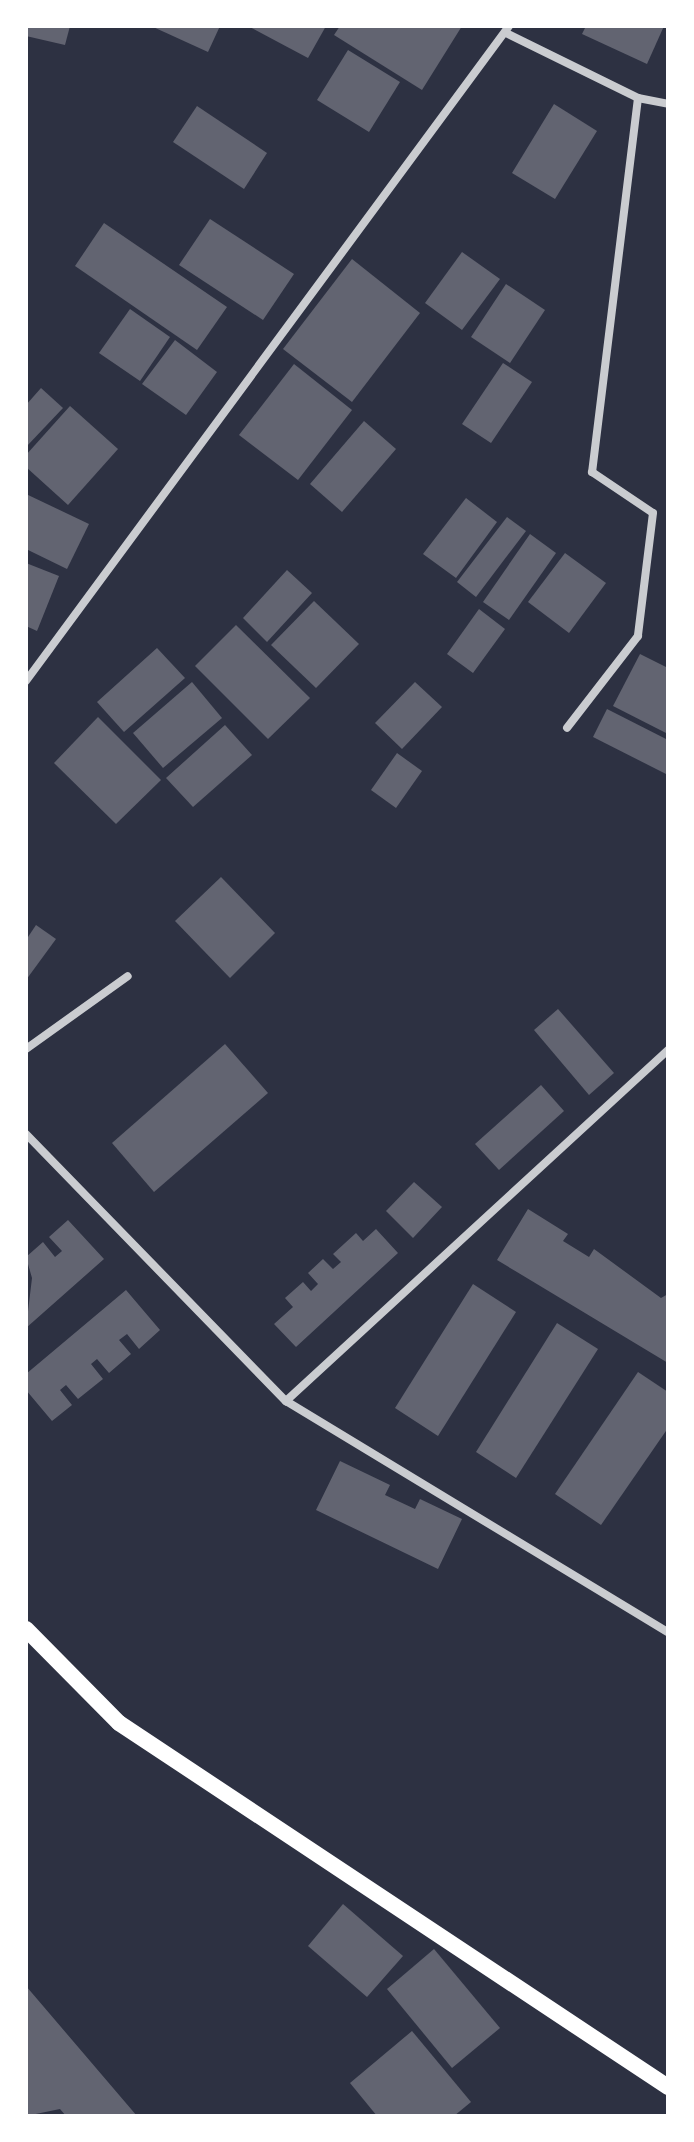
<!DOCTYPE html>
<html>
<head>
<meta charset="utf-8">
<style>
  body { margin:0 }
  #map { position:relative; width:694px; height:2142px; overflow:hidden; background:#2d3142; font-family:Spectral,serif }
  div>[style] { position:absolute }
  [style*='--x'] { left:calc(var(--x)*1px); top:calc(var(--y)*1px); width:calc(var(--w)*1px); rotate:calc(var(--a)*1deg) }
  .building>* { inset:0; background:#626471 }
  .minor>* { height:8px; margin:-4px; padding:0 4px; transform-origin:4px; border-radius:4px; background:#caccd0 }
  .secondary>* { height:16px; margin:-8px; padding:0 8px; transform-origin:8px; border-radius:8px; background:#fff }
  span { translate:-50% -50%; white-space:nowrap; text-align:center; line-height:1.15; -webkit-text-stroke:6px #fff; paint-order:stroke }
  .frame { position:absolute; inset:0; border:28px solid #fff; pointer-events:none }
</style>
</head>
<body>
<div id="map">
  <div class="building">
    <i style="clip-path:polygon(26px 26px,70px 26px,65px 45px,26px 36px)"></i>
    <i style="clip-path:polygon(151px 26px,220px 26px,208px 52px)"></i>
    <i style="clip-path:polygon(248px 26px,326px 26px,308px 58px)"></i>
    <i style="clip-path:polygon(340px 26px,462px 26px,422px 90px,334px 35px)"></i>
    <i style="clip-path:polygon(586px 26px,664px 26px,647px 64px,582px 34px)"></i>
    <i style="clip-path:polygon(348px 50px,400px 82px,369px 132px,317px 100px)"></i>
    <i style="clip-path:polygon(554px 104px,597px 131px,555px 199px,512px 173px)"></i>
    <i style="clip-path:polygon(197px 106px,267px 153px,244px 189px,173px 142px)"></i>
    <i style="clip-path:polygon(210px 219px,294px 274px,263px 320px,179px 265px)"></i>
    <i style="clip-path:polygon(104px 223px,227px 307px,197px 350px,75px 266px)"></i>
    <i style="clip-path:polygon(462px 252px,500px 279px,462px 330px,425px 303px)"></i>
    <i style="clip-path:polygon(352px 259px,420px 313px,352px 402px,283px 349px)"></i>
    <i style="clip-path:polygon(506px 284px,545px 310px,510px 363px,471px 337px)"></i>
    <i style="clip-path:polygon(130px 309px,170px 337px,140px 381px,99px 353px)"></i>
    <i style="clip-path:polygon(175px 340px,217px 372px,186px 415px,142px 384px)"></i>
    <i style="clip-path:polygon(503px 363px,532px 382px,491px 443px,462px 424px)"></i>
    <i style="clip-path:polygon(294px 364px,352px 410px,298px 480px,239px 435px)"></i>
    <i style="clip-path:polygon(41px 388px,63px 408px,26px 447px,26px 405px)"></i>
    <i style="clip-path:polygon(70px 406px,118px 449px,68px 505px,26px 467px,26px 455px)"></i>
    <i style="clip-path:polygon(364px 421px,396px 449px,342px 512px,310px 484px)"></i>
    <i style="clip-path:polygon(26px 494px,89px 524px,67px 569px,26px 549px)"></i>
    <i style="clip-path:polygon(466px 498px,497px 522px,456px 578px,423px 554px)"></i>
    <i style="clip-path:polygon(507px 517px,526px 531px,476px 597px,457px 582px)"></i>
    <i style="clip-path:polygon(530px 534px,556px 553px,509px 620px,483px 602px)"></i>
    <i style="clip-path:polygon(565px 553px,606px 583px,569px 633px,528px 602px)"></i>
    <i style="clip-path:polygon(26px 563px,59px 576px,37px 631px,26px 626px)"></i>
    <i style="clip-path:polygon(287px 570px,312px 593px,267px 642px,243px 618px)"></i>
    <i style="clip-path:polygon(314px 601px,359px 644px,316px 688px,271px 645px)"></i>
    <i style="clip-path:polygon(479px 609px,505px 629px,473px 673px,447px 654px)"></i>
    <i style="clip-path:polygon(236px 625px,310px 698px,268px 739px,195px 666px)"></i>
    <i style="clip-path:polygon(157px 648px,185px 678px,124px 732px,97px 702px)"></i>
    <i style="clip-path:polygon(640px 654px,668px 668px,668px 734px,613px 706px)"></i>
    <i style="clip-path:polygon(192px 682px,222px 718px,163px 768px,133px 733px)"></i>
    <i style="clip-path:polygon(415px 682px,442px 707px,402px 749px,375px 723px)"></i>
    <i style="clip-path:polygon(607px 709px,668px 740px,668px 775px,593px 737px)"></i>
    <i style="clip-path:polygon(98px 717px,161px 780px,116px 824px,54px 763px)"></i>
    <i style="clip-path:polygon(225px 725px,252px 755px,193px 807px,166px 778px)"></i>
    <i style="clip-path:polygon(397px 753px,422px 771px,396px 808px,371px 790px)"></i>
    <i style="clip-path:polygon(221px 877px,275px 933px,230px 978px,175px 921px)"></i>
    <i style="clip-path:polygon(36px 925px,56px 939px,26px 980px,26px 940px)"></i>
    <i style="clip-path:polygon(558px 1009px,614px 1073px,589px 1095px,534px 1030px)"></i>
    <i style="clip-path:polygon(225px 1044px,268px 1093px,154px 1192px,112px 1143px)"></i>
    <i style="clip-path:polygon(541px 1085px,564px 1111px,499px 1170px,475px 1144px)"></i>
    <i style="clip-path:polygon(414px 1182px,442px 1207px,413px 1238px,386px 1211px)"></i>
    <i style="clip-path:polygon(528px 1209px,568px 1234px,563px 1241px,589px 1257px,594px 1249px,661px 1298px,668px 1294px,668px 1363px,497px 1260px)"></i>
    <i style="clip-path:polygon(68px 1220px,104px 1259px,26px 1328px,32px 1278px,26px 1257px,43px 1242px,55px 1257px,62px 1251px,49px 1237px)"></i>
    <i style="clip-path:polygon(376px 1229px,398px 1253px,296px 1347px,274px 1324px,293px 1307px,285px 1298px,303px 1282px,311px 1291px,318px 1284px,308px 1273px,323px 1259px,333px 1269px,341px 1262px,333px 1254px,356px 1233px,363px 1241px)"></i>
    <i style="clip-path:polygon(473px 1284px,516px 1312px,438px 1436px,395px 1408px)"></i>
    <i style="clip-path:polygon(126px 1290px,160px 1330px,139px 1349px,127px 1334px,119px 1340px,131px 1354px,109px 1373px,97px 1359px,91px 1364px,103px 1379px,78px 1399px,66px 1385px,60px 1390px,72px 1405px,52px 1421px,26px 1390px,26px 1374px)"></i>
    <i style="clip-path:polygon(557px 1323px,598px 1349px,516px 1478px,476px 1452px)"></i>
    <i style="clip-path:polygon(638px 1372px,668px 1392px,668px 1428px,601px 1525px,555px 1494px)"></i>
    <i style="clip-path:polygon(340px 1461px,390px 1485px,385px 1495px,415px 1509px,420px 1499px,462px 1519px,438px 1569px,316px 1510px)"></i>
    <i style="clip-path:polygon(343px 1904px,403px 1956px,367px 1997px,308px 1946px)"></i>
    <i style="clip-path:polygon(434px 1949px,500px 2028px,452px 2068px,387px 1989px)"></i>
    <i style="clip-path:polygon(26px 1986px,137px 2116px,66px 2116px,60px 2109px,26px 2116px)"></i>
    <i style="clip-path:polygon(412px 2031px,471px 2102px,454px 2116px,377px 2116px,350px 2083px)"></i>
  </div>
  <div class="minor">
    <i style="--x:506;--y:33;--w:147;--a:26.2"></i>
    <i style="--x:638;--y:98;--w:377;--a:97"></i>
    <i style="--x:592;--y:472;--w:73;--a:33.9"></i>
    <i style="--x:653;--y:513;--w:124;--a:97"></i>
    <i style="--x:638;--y:636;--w:116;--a:127.7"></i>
    <i style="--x:638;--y:98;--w:31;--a:11"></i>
    <i style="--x:26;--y:681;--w:814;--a:-53.59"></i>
    <i style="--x:26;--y:1049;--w:125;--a:-35.6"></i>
    <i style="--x:26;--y:1134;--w:373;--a:45.8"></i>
    <i style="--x:286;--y:1401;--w:446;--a:31.2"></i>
    <i style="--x:286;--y:1401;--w:519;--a:-42.58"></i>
  </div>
  <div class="secondary">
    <i style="--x:26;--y:1629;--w:132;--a:45.3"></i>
    <i style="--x:119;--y:1723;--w:659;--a:33.55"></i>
  </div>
  <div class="frame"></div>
</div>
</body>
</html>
